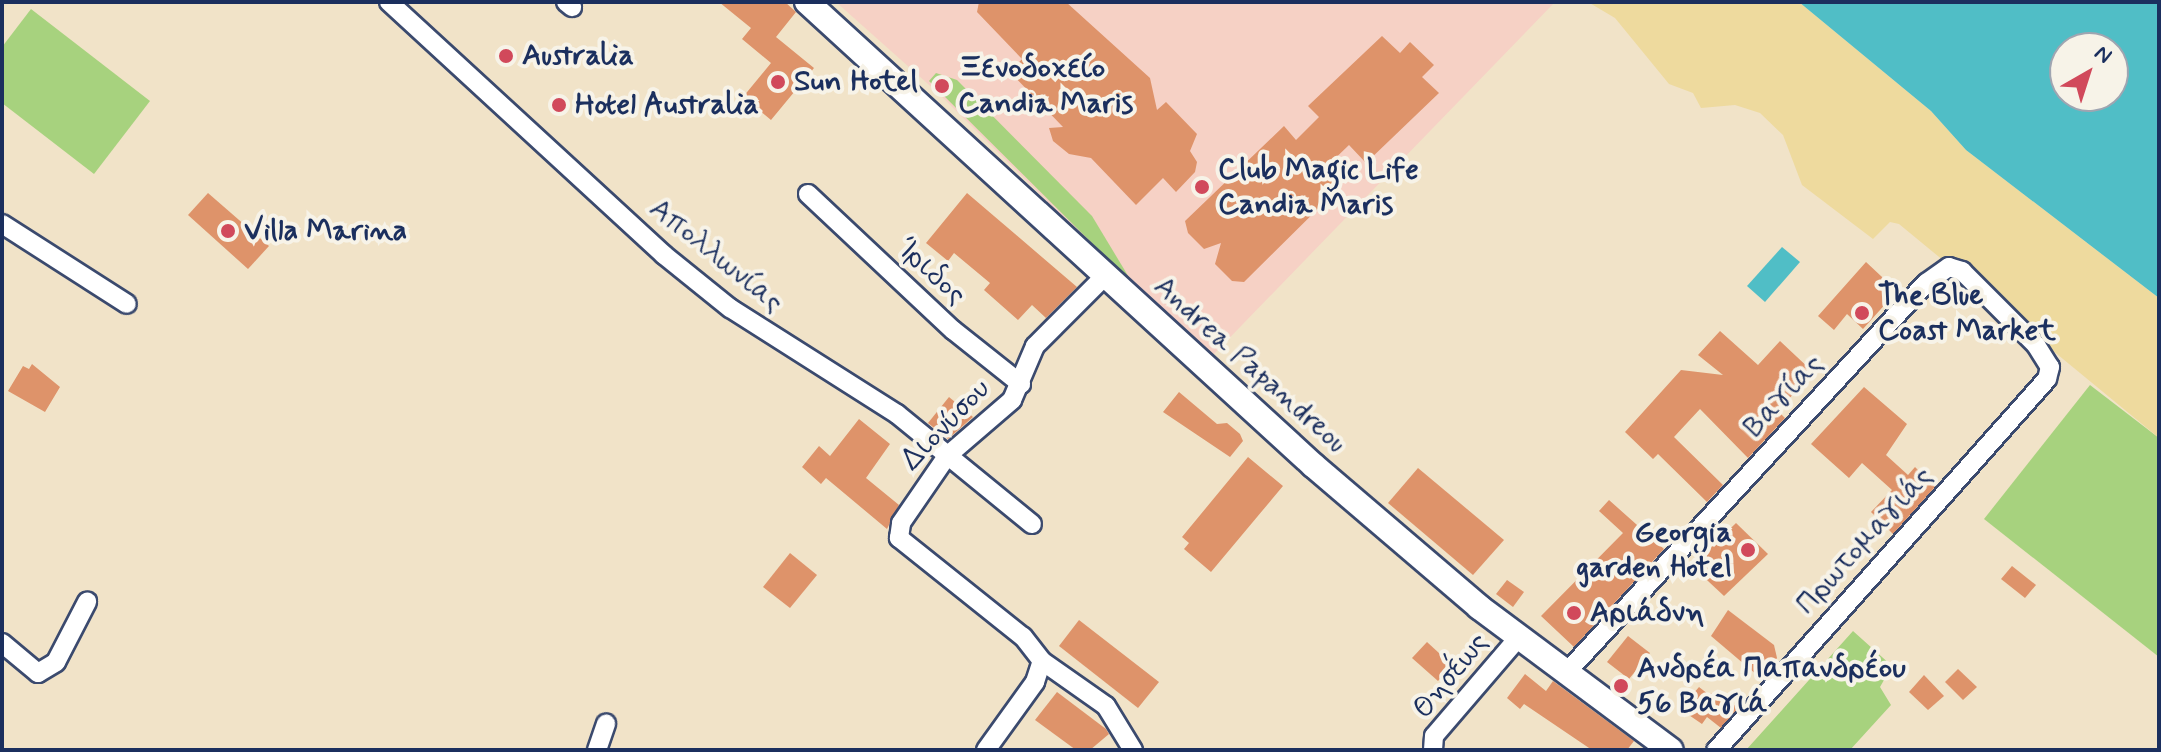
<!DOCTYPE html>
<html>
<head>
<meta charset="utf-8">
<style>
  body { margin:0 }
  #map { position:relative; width:2161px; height:752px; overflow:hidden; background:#f1e3c8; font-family:Mynerve,sans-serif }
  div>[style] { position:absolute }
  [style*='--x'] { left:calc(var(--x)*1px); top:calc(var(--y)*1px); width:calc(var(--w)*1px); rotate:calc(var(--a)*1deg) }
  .built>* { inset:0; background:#f6d1c5 }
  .green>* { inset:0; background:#a7d27e }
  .sand>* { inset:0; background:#eeda9e }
  .water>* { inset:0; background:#50bec6 }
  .building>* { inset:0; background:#de936a }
  .roads { filter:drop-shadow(2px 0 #3b4a6e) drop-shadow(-2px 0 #3b4a6e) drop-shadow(0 2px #3b4a6e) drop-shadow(0 -2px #3b4a6e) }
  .minor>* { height:18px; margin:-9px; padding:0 9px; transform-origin:9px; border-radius:9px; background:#fff }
  .secondary>* { height:24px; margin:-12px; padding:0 12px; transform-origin:12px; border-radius:12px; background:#fff }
  .dots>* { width:22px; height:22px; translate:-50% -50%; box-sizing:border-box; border:4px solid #f7f3e8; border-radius:50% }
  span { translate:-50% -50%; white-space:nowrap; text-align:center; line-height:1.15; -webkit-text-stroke:8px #f7f3e8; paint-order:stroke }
  .poi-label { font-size:30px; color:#1b2f5e; font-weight:700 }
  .left { translate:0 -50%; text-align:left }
  .right { translate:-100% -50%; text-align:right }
  .street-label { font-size:30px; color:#1b2f5e }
  .frame { position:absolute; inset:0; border:4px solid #1b2f5e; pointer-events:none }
  .north { position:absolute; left:2049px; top:32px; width:80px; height:80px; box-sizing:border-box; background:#f7f3e8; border:2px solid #9fa5b1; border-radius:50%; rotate:39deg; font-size:22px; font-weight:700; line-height:32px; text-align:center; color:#1b2f5e }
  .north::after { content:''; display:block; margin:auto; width:28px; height:36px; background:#d1495b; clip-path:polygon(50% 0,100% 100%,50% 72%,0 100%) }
</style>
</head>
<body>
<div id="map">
  <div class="built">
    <i style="clip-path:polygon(836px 2px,1555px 2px,1212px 356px,1173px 326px,937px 92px)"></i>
  </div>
  <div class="green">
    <i style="clip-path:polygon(31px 9px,150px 101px,94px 174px,2px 103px,2px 47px)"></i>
    <i style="clip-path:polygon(936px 73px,957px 80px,1092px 216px,1133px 284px,929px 81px)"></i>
    <i style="clip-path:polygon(2090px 385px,2159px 438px,2159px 657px,1984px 519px)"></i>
    <i style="clip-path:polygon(1853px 631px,1892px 666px,1880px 687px,1891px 705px,1850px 750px,1746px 750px)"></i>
  </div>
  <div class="sand">
    <i style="clip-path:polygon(1588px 2px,1799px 2px,1931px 111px,1966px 150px,2159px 298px,2159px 438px,1899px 224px,1890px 222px,1873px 239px,1802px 185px,1783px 135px,1760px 113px,1735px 105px,1701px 108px,1693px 93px,1669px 84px,1615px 18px)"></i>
  </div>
  <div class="water">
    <i style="clip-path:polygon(evenodd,1799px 2px,2159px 2px,2159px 298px,1966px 150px,1931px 111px,1799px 2px,2065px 48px,2113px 48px,2113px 96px,2065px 96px,2065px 48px)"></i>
    <i style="clip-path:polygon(1782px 247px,1800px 262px,1765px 302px,1747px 286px)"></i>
  </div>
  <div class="building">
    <i style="clip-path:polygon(719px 2px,785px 2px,796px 12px,776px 37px,814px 68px,771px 120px,743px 97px,771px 63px,742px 39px,751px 28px)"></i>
    <i style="clip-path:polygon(979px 2px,1066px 2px,1150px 78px,1157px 110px,1166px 102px,1197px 134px,1190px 151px,1197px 162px,1195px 172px,1176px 192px,1163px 178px,1136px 205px,1091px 158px,1069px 154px,1053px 141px,1049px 128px,1063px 127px,1010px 72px,1022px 59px,977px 12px)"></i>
    <i style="clip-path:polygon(1382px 36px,1400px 53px,1410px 42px,1434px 65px,1422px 77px,1439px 93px,1366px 163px,1349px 145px,1324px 169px,1341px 186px,1244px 282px,1232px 281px,1215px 264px,1221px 243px,1204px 249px,1188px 233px,1185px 221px,1284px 126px,1296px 140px,1319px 117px,1308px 106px)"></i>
    <i style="clip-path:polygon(208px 193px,269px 246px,248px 269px,188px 215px)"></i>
    <i style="clip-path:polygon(967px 193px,1077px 287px,1046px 318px,1032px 305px,1018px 320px,984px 290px,990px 283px,954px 253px,948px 261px,926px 243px)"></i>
    <i style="clip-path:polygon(1866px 262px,1897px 291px,1863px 329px,1847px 314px,1834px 330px,1818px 316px)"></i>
    <i style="clip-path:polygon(1720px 331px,1758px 365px,1780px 341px,1813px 372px,1778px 411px,1785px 418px,1748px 458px,1700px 409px,1674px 437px,1723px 485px,1707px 502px,1658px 454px,1653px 459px,1625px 432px,1681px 370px,1723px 375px,1698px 355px)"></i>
    <i style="clip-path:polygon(32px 364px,60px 387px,45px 412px,8px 391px,23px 366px,29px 369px)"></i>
    <i style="clip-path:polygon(1864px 387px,1907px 424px,1886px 455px,1908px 475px,1915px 467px,1935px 487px,1893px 534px,1871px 512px,1892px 490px,1862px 463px,1849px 478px,1811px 444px)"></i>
    <i style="clip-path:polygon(1179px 392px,1217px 424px,1227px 423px,1240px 434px,1243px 441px,1230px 457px,1163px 412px)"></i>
    <i style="clip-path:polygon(949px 397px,973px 417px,948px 439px,928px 423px)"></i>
    <i style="clip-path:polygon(859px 419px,890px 444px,866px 478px,899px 505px,887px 529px,826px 478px,821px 484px,802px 467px,819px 446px,830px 456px)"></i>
    <i style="clip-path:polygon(1248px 457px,1283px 486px,1211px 572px,1184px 549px,1189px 543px,1182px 537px)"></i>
    <i style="clip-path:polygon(1418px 468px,1504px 540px,1473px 575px,1388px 503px)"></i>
    <i style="clip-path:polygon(1609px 500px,1664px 549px,1574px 647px,1541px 616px,1623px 533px,1599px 511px)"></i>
    <i style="clip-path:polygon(1736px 523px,1768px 554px,1724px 596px,1692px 566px)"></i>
    <i style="clip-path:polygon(790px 553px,817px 575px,790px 608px,763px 587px)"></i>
    <i style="clip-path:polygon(2012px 566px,2036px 585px,2025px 598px,2001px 579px)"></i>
    <i style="clip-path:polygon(1507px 580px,1524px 592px,1513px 607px,1496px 594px)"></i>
    <i style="clip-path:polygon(1728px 610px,1774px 645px,1777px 658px,1765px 674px,1757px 675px,1711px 636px)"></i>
    <i style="clip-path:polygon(1079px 620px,1159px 682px,1138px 708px,1059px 646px)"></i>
    <i style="clip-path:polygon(1628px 636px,1650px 653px,1629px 679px,1607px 662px)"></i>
    <i style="clip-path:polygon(1427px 642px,1452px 665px,1438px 681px,1412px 658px)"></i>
    <i style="clip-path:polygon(1958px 669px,1977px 687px,1963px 700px,1945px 682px)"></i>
    <i style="clip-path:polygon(1525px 674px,1546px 691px,1553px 681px,1634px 741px,1627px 750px,1592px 750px,1524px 704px,1520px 709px,1507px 698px)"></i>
    <i style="clip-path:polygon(1924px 675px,1944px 696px,1928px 710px,1909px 692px)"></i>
    <i style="clip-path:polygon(1699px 687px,1708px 694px,1717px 692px,1738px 708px,1721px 728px,1707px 717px,1702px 724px,1680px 709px)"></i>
    <i style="clip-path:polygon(1057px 692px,1106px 729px,1109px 734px,1090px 750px,1076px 750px,1035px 720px)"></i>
  </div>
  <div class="roads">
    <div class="minor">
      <i style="--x:389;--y:2;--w:374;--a:42.6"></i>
      <i style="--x:664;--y:255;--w:85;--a:38.8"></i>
      <i style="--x:730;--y:308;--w:198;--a:32.4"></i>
      <i style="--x:897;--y:414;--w:174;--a:39.2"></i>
      <i style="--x:566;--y:2;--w:8;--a:40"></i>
      <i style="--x:808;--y:194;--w:199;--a:43.2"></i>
      <i style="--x:953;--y:330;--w:87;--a:38.5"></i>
      <i style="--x:2;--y:224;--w:148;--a:32.6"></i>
      <i style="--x:2;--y:643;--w:47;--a:39.8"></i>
      <i style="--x:38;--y:673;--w:21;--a:-31"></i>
      <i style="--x:56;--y:662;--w:68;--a:-62.7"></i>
      <i style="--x:1042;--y:661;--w:78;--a:35.1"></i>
      <i style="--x:1106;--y:706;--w:52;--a:58.5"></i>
      <i style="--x:1566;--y:673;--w:531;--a:-47.29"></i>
      <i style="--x:1926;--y:283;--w:28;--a:-35"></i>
      <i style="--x:1949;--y:267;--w:14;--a:17"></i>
      <i style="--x:1962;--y:271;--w:105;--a:45"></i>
      <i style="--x:2036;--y:345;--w:26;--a:58"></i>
      <i style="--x:2050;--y:367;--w:12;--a:104"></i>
      <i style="--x:2047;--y:379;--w:497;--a:131.7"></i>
      <i style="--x:597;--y:750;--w:28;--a:-71"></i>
      <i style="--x:986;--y:750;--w:84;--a:-54.2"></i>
      <i style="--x:1035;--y:682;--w:22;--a:-72"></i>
      <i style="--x:1042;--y:661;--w:31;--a:-128"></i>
      <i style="--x:1023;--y:637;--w:159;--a:-141.4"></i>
      <i style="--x:899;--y:538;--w:15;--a:-82"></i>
      <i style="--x:901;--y:523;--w:81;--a:-55.5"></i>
      <i style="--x:947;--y:456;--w:86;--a:-40.7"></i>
      <i style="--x:1012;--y:400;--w:59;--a:-66.9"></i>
      <i style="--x:1035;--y:346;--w:98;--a:-45"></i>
      <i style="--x:1433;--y:750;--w:14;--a:-86"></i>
      <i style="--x:1434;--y:736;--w:129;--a:-49.4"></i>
    </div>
    <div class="secondary">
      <i style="--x:807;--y:2;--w:687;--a:42.46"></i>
      <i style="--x:1314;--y:466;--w:217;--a:40.5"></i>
      <i style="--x:1479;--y:607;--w:239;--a:36.7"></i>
    </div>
  </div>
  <div class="dots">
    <i style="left:506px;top:56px;background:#d1495b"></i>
    <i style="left:778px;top:82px;background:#d1495b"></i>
    <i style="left:942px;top:86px;background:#d1495b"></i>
    <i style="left:559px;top:105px;background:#d1495b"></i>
    <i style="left:1202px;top:187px;background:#d1495b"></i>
    <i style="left:228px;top:231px;background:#d1495b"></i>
    <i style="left:1862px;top:313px;background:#d1495b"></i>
    <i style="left:1748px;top:550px;background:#d1495b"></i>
    <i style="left:1574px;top:613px;background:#d1495b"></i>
    <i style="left:1621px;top:686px;background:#d1495b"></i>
  </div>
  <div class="poi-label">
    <span class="left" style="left:522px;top:56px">Australia</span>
    <span class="left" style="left:958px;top:86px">Ξενοδοχείο<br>Candia Maris</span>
    <span class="left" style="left:794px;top:82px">Sun Hotel</span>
    <span class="left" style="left:575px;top:105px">Hotel Australia</span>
    <span class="left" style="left:1218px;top:187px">Club Magic Life<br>Candia Maris</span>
    <span class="left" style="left:244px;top:231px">Villa Marina</span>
    <span class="left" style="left:1878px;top:313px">The Blue<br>Coast Market</span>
    <span class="right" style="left:1732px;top:550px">Georgia<br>garden Hotel</span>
    <span class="left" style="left:1590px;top:613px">Αριάδνη</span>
    <span class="left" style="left:1637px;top:686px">Ανδρέα Παπανδρέου<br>56 Βαγιά</span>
  </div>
  <div class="street-label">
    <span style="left:716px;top:256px;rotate:39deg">Απολλωνίας</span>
    <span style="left:931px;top:272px;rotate:43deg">Ίριδος</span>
    <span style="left:1250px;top:365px;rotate:42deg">Andrea Papandreou</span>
    <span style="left:1784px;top:396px;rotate:-47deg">Βαγίας</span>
    <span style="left:946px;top:425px;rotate:-46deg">Διονύσου</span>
    <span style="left:1865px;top:541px;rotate:-48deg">Πρωτομαγιάς</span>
    <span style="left:1451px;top:676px;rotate:-51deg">Θησέως</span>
  </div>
  <div class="frame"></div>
  <div class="north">N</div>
</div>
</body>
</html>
